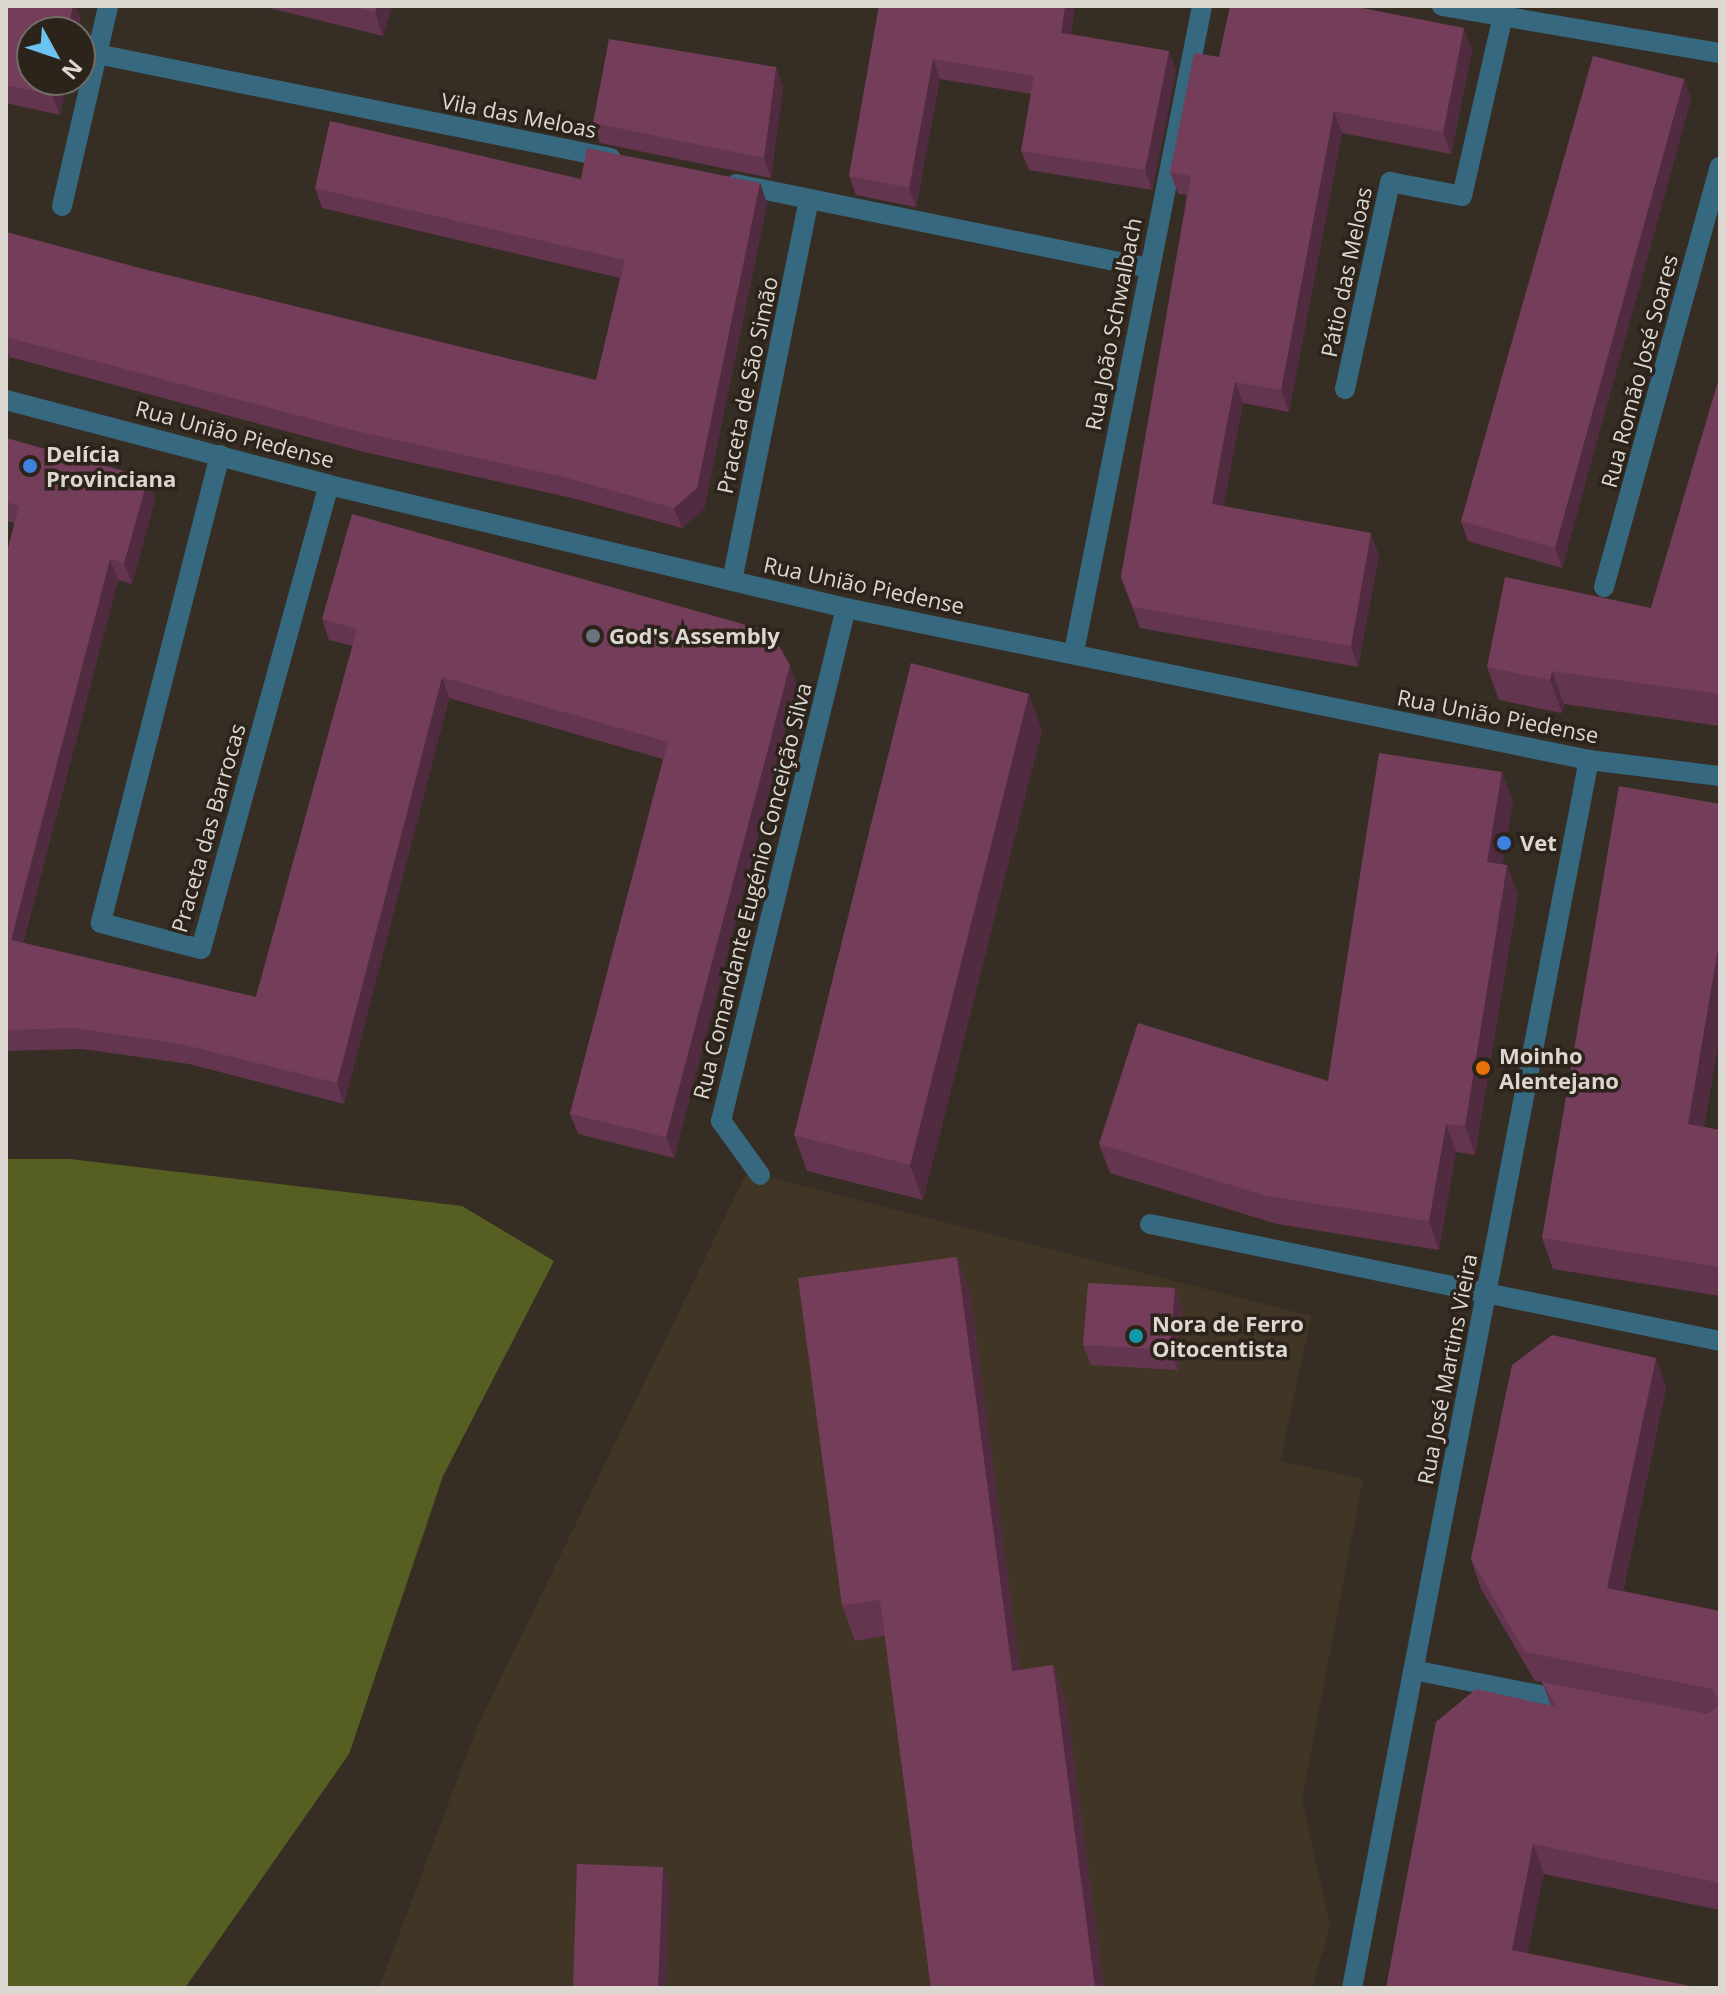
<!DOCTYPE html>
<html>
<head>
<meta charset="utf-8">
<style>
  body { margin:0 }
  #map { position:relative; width:1726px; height:1994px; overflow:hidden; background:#362e24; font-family:"Open Sans",sans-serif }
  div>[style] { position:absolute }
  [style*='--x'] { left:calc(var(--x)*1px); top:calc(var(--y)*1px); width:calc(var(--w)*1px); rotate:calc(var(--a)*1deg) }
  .built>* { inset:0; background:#413526 }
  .forest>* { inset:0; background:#565e22 }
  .minor>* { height:20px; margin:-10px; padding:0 10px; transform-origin:10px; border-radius:10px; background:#36697f }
  .wall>* { inset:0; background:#64354e }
  .shaded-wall>* { inset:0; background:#512b40 }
  .building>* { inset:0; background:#743e5b }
  .dots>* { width:22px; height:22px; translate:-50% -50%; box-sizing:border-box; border:4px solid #2c241b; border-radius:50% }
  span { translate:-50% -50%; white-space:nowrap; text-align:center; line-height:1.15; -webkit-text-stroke:7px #2c241b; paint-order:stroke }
  .street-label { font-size:22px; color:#dcd7d1 }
  .poi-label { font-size:22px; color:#dcd7d1; font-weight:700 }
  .left { translate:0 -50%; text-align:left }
  .frame { position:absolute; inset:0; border:8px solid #dcd7d1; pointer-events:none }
  .north { position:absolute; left:16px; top:16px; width:80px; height:80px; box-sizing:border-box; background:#2c241b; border:2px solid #726c64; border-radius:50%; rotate:130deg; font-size:22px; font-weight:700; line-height:32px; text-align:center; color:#dcd7d1 }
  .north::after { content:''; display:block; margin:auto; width:28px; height:36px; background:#6bc3f2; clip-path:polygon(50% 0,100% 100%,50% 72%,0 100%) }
</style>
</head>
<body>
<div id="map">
  <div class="built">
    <i style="clip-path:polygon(760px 1175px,1311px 1316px,1280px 1461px,1363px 1479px,1302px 1799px,1330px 1926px,1312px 1988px,379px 1988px,478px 1725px,745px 1176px)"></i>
  </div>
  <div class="forest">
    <i style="clip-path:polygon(6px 1159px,70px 1159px,462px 1206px,554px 1261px,443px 1476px,349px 1754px,185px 1988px,6px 1988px)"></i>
  </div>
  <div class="minor">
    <i style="--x:1442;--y:6;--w:282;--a:9.6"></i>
    <i style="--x:97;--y:54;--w:524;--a:11.44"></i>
    <i style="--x:736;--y:184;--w:420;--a:11.5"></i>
    <i style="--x:62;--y:206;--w:205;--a:-77"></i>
    <i style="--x:1345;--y:389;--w:212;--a:-77.7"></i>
    <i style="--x:1390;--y:182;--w:73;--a:11"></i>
    <i style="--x:1462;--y:196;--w:185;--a:-77.2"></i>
    <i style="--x:6;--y:400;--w:334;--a:14.7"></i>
    <i style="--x:329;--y:485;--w:531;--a:13.38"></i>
    <i style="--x:846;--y:608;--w:758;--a:11.56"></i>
    <i style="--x:1589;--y:760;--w:132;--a:7"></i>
    <i style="--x:220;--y:455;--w:483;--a:104.3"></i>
    <i style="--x:101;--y:923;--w:103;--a:14.6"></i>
    <i style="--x:201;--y:949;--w:481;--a:-74.6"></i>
    <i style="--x:732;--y:581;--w:390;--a:-78.6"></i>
    <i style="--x:1604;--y:587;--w:436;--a:-74.6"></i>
    <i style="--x:1074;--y:652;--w:659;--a:-78.79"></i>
    <i style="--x:760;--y:1175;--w:67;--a:-125.8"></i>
    <i style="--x:721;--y:1121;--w:528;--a:-76.31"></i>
    <i style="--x:1150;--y:1224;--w:582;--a:11.6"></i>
    <i style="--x:1413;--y:1670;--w:164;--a:11.2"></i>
    <i style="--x:1352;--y:1988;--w:1251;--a:-79.08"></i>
  </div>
  <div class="wall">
    <i style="clip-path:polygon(6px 6px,81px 19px,32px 80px,67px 80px,60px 115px,6px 103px)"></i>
    <i style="clip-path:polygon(261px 6px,392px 6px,383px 36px)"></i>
    <i style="clip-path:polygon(879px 6px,1075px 6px,1071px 34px,1169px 51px,1176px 70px,1152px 190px,1029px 170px,1021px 151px,1031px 94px,940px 79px,916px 207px,856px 195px,849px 176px)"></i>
    <i style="clip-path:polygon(1472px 50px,1451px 154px,1342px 133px,1289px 412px,1243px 403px,1231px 464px,1223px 507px,1379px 555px,1358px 667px,1140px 628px,1121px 577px,1187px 195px,1178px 194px,1170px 172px)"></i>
    <i style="clip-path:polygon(776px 67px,783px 87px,771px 178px,600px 143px,593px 123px)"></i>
    <i style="clip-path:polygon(1684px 79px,1691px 99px,1562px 568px,1468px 541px,1461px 521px)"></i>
    <i style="clip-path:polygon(581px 179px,760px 183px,767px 204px,704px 509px,682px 528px,572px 498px,364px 452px,10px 357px,6px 372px,6px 232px,143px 269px,596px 380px,620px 278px,322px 208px,315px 188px)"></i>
    <i style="clip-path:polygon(1720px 375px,1720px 726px,1564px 704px,1562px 713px,1499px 700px,1487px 667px,1651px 608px)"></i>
    <i style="clip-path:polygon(6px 438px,148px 478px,155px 499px,132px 584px,118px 580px,23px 943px,256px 997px,353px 646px,329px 640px,322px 619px,797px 686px,674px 1158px,578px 1134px,570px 1114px,663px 759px,449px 698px,344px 1104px,189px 1064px,82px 1049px,6px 1051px,6px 556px,15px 523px,6px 521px)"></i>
    <i style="clip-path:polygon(1042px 730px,923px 1200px,807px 1171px,794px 1135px)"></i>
    <i style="clip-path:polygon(1513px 800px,1502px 865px,1507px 865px,1518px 894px,1475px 1155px,1456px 1152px,1439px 1250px,1277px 1224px,1110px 1173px,1099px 1144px,1328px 1081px)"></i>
    <i style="clip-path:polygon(1720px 804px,1720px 1033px,1704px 1127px,1720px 1130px,1720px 1296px,1553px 1269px,1542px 1238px)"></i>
    <i style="clip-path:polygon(970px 1292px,1020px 1670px,1053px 1665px,1066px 1701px,1104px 1988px,931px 1988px,885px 1636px,855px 1641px,842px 1605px)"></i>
    <i style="clip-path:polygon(1182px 1308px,1178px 1370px,1091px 1365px,1083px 1345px)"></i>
    <i style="clip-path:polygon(1656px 1358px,1666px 1388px,1623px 1591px,1719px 1611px,1720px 1605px,1720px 1910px,1544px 1874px,1386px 1988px,1551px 1706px,1542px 1682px,1535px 1681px,1481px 1589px,1471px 1559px)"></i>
  </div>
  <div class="shaded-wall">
    <i style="clip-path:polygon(73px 6px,76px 6px,81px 19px,78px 32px,67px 32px)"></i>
    <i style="clip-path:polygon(377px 6px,392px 6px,383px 36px,375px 12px)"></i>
    <i style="clip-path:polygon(1065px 6px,1075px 6px,1068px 52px,1061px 33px)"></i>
    <i style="clip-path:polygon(1464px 28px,1472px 50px,1451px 154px,1443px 132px)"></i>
    <i style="clip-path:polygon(1169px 51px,1176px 70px,1152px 190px,1145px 170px)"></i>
    <i style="clip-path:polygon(933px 59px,940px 79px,916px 207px,909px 188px)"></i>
    <i style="clip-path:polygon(776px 67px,783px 87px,771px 178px,764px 158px)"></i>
    <i style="clip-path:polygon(1684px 79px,1691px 99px,1562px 568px,1555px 548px)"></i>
    <i style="clip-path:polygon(56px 80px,67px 80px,60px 115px,52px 95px)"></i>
    <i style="clip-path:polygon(1334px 111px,1342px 133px,1289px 412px,1281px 390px)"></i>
    <i style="clip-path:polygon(760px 183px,767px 204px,704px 509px,682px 528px,674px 508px)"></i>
    <i style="clip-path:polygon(6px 345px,10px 357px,6px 372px)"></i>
    <i style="clip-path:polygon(1235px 382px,1243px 403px,1220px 526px,1212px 504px)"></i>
    <i style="clip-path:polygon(148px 478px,155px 499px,132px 584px,124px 563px)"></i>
    <i style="clip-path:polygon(1371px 533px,1379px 555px,1358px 667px,1351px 646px)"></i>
    <i style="clip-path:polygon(110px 559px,118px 580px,18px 960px,11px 940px)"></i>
    <i style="clip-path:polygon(790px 665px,797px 686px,674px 1158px,666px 1137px)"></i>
    <i style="clip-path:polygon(1552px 671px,1564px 704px,1562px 713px,1550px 680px)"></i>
    <i style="clip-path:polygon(442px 677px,449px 698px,344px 1104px,337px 1083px)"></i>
    <i style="clip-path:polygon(1029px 694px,1042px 730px,923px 1200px,910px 1165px)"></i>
    <i style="clip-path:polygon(1502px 772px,1513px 800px,1498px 891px,1487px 862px)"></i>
    <i style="clip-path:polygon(1507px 865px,1518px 894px,1475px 1155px,1465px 1126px)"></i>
    <i style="clip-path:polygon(1720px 937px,1720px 1033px,1699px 1155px,1688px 1124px)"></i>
    <i style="clip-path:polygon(1446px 1124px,1456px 1152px,1439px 1250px,1429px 1221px)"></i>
    <i style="clip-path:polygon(957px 1257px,970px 1292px,1025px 1706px,1012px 1671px)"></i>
    <i style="clip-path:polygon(1175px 1288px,1182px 1308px,1178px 1370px,1170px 1350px)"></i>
    <i style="clip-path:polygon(1656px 1358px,1666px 1388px,1617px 1617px,1607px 1588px)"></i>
    <i style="clip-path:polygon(1053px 1665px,1066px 1701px,1104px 1988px,1095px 1988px)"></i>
    <i style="clip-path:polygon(1533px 1844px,1544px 1874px,1522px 1979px,1512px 1950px)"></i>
    <i style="clip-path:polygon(663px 1867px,670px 1887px,666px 1988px,658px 1988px)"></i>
  </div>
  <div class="building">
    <i style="clip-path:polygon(6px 6px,73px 6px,67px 32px,32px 32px,32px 80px,56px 80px,52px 95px,6px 85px)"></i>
    <i style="clip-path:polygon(349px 6px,377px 6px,375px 12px)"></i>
    <i style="clip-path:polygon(879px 6px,1065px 6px,1061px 33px,1169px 51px,1145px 170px,1021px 151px,1034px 76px,933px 59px,909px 188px,849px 176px)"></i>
    <i style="clip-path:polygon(1230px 6px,1352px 6px,1464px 28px,1443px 132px,1334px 111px,1281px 390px,1235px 382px,1223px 442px,1212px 504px,1371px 533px,1351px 646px,1133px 607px,1121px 577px,1191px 176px,1170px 172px,1194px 53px,1219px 57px)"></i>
    <i style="clip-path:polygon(609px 39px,776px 67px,764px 158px,593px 123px)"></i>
    <i style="clip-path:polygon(1593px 56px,1684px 79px,1555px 548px,1461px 521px)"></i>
    <i style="clip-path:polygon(330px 121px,581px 179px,587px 148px,760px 183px,697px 488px,674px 508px,564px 477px,356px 431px,6px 337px,6px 232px,143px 269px,596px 380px,625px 260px,315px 188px)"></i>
    <i style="clip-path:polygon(1720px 375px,1720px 694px,1552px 671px,1550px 680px,1487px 667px,1505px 577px,1651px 608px)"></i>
    <i style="clip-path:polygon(6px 438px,148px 478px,124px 563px,110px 559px,11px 940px,256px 997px,357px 629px,322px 619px,352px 514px,771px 632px,790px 665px,666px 1137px,570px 1114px,668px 742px,442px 677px,337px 1083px,181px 1044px,74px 1028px,6px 1030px,6px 556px,19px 506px,6px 502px)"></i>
    <i style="clip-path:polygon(911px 663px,1029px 694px,910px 1165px,794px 1135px)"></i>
    <i style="clip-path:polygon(1379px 753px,1502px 772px,1487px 862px,1507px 865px,1465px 1126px,1446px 1124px,1429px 1221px,1266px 1196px,1099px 1144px,1138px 1023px,1328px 1081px)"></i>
    <i style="clip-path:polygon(1619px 786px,1720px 804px,1720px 937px,1688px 1124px,1720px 1130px,1720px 1267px,1542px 1238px)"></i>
    <i style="clip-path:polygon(957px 1257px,1012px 1671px,1053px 1665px,1095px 1988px,931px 1988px,880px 1600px,842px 1605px,798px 1278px)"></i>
    <i style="clip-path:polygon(1088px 1283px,1175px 1288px,1170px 1350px,1083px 1345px)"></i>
    <i style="clip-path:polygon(1552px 1335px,1656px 1358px,1607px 1588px,1719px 1611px,1720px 1605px,1720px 1702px,1712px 1689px,1525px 1652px,1471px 1559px,1512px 1365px)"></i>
    <i style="clip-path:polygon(1542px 1682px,1707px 1714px,1720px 1706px,1720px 1883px,1533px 1844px,1512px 1950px,1700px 1988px,1386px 1988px,1436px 1722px,1476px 1689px,1557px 1707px)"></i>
    <i style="clip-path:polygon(577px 1864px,663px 1867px,658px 1988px,573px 1988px)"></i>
  </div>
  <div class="dots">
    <i style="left:30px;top:466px;background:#3f7fe0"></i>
    <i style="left:593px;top:636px;background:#6b7280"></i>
    <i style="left:1504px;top:843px;background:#3f7fe0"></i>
    <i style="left:1483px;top:1068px;background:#e8710a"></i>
    <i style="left:1136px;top:1336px;background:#0f9aa8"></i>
  </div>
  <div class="street-label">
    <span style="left:519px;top:115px;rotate:11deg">Vila das Meloas</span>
    <span style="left:1346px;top:272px;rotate:-78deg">Pátio das Meloas</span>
    <span style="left:1113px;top:324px;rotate:-79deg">Rua João Schwalbach</span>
    <span style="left:1639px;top:371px;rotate:-75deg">Rua Romão José Soares</span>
    <span style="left:747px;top:385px;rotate:-78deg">Praceta de São Simão</span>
    <span style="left:235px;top:434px;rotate:15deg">Rua União Piedense</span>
    <span style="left:864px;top:585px;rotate:12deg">Rua União Piedense</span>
    <span style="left:1498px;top:716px;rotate:11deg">Rua União Piedense</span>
    <span style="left:208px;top:828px;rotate:-74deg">Praceta das Barrocas</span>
    <span style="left:752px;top:891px;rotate:-76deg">Rua Comandante Eugénio Conceição Silva</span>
    <span style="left:1447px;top:1369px;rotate:-79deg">Rua José Martins Vieira</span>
  </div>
  <div class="poi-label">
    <span class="left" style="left:46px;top:466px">Delícia<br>Provinciana</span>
    <span class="left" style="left:609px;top:636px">God's Assembly</span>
    <span class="left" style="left:1520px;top:843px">Vet</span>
    <span class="left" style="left:1499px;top:1068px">Moinho<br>Alentejano</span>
    <span class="left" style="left:1152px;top:1336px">Nora de Ferro<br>Oitocentista</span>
  </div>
  <div class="frame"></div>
  <div class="north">N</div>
</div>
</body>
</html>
